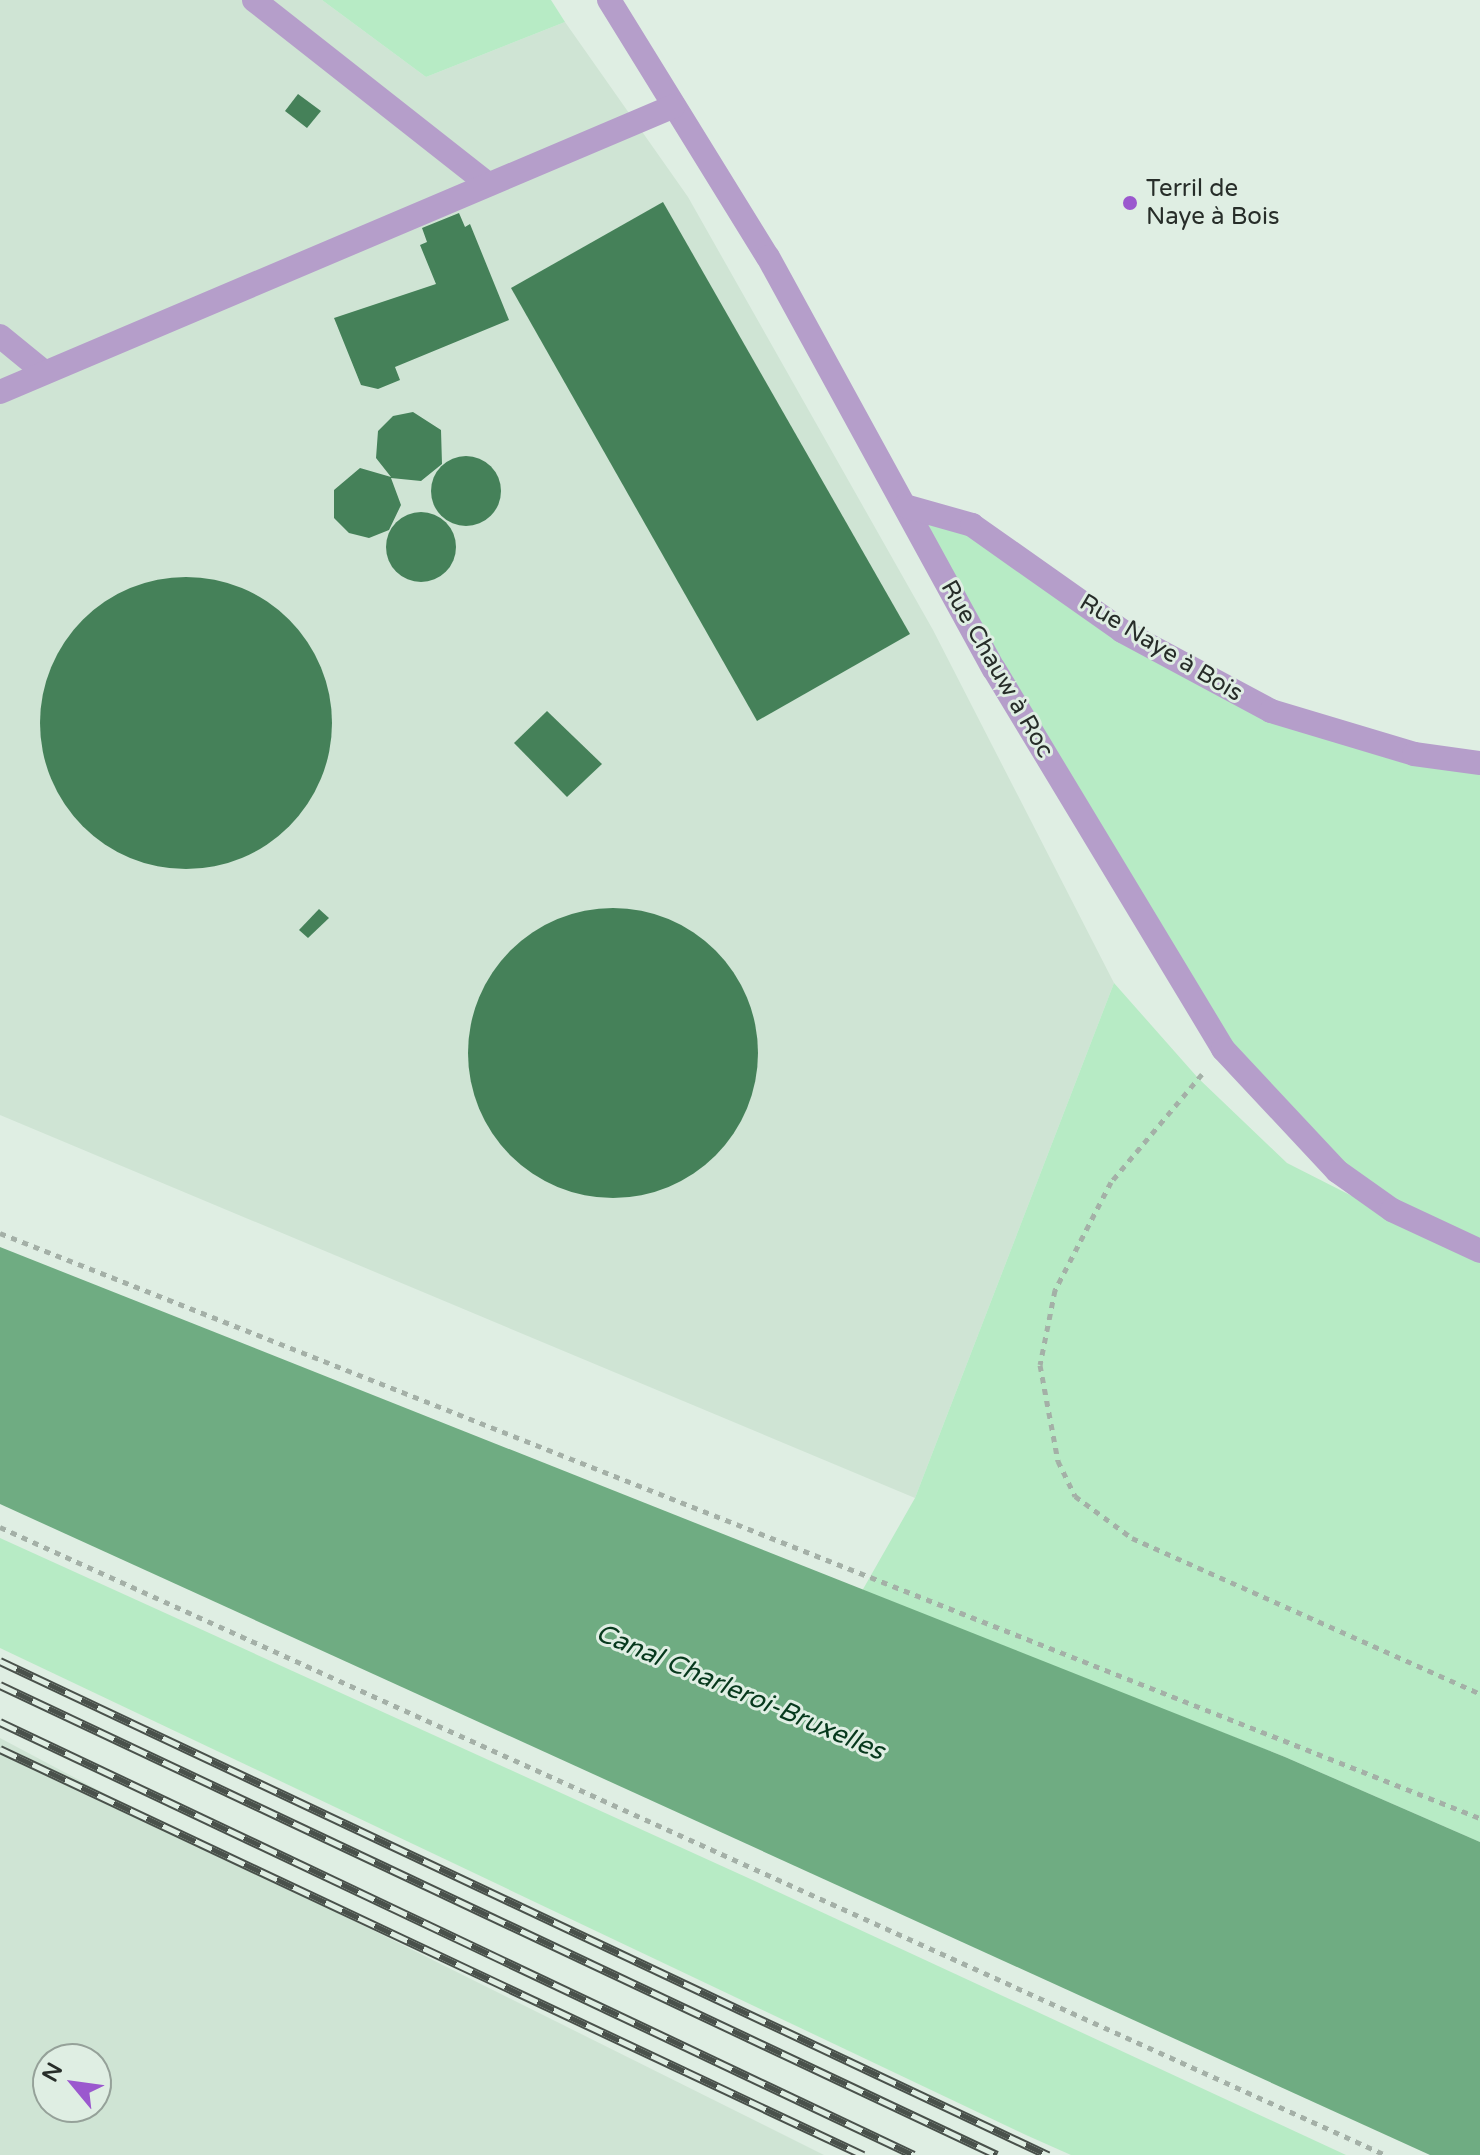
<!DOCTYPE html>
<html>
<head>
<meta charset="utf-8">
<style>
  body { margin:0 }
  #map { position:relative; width:1480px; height:2155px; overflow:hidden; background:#dfeee3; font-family:"Varela Round",sans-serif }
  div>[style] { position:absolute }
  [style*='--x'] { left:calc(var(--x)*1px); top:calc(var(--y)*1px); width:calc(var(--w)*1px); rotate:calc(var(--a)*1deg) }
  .built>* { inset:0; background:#cfe4d4 }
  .green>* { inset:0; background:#b7ebc5 }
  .water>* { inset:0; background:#6fac82 }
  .building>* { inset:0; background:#458159 }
  .round { border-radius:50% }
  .path>* { height:5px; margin-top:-2.5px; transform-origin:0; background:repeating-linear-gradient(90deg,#a4b0a7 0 6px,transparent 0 12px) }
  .minor>* { height:24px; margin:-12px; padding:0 12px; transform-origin:12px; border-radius:12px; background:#b59eca }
  .rail>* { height:9px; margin-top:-4.5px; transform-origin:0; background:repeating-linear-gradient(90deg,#dfeee3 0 18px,#49514b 0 36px); box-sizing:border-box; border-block:2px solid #49514b }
  .dots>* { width:22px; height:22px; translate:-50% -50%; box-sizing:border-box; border:4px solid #dfeee3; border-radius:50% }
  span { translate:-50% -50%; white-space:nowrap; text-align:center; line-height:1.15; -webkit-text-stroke:6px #dfeee3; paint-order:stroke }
  .poi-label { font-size:24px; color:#272d29 }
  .left { translate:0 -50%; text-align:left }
  .street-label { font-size:24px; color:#272d29 }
  .water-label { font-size:26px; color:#07391d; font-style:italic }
  .north { position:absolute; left:32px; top:2043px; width:80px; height:80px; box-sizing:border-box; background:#dfeee3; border:2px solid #95a199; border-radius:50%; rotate:299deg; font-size:22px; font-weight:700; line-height:32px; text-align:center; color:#272d29 }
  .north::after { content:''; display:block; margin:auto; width:28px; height:36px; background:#9b58ce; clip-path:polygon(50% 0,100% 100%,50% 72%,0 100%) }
</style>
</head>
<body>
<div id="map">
  <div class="built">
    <i style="clip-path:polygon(0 0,322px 0,426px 77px,565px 22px,688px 197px,933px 630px,1114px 983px,915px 1498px,0 1115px)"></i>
    <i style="clip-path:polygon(evenodd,0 1738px,192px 1840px,824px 2155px,0 2155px,0 1738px,96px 2059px,96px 2107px,48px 2107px,48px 2059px,96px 2059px)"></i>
  </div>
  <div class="green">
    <i style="clip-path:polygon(322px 0,551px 0,565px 22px,426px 77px)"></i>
    <i style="clip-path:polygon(895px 488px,1252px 702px,1414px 754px,1480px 757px,1480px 1247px,1337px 1171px,1223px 1049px)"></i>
    <i style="clip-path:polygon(1114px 983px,1198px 1078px,1287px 1163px,1480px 1261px,1480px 1842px,1285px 1757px,862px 1591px,915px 1498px)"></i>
    <i style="clip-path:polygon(0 1538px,746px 1877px,1346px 2155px,1071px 2155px,1026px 2135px,0 1648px)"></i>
  </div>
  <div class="water">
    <i style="clip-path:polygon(0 1247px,1285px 1757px,1480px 1842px,1480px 2155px,1430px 2155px,0 1504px)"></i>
  </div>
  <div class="building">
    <i style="clip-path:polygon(298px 94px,321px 111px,307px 128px,285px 111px)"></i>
    <i style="clip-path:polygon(663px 202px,910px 634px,757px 721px,511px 288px)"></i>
    <i style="clip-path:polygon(459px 213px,465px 227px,470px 224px,509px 320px,395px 367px,400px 380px,378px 389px,361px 385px,334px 318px,436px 284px,420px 245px,427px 242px,422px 228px)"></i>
    <i style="clip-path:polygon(413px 412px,441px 430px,442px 464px,421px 481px,391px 478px,401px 505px,389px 530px,369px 538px,349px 533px,334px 518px,334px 490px,360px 468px,391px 477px,376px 458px,378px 431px,393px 416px)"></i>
    <i class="round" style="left:431px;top:456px;width:70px;height:70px"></i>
    <i class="round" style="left:386px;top:512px;width:70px;height:70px"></i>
    <i class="round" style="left:40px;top:577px;width:292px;height:292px"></i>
    <i style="clip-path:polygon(547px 711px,602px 764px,567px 797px,514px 743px)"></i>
    <i class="round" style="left:468px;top:908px;width:290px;height:290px"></i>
    <i style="clip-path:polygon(319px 909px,329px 918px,308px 938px,299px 930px)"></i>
  </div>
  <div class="path">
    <i style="--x:1202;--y:1074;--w:141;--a:130.1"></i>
    <i style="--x:1111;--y:1182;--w:122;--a:117.4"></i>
    <i style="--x:1055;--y:1290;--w:76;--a:101.3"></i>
    <i style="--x:1040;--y:1365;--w:98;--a:79.4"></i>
    <i style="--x:1058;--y:1461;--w:39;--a:64"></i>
    <i style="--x:1075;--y:1496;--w:71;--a:36.4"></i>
    <i style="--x:1132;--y:1538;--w:381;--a:24.1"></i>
    <i style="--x:0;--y:1233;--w:1591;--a:21.57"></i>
    <i style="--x:0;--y:1527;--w:1522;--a:24.38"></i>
  </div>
  <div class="minor">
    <i style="--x:254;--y:0;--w:298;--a:38.2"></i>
    <i style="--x:609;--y:0;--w:302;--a:58.3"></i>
    <i style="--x:768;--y:257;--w:470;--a:61.3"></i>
    <i style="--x:994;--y:669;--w:444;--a:58.9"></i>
    <i style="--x:1223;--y:1049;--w:167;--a:46.9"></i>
    <i style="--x:1337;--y:1171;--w:67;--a:35.3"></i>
    <i style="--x:1392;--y:1210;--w:97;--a:25"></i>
    <i style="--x:0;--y:336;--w:57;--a:39.3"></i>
    <i style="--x:0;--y:392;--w:732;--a:-22.99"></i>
    <i style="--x:905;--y:506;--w:70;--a:15.8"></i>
    <i style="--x:972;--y:525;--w:184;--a:35.2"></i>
    <i style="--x:1122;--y:631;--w:169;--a:28.2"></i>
    <i style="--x:1271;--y:711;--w:149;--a:16.7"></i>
    <i style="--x:1414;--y:754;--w:67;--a:7.8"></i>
  </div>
  <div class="rail">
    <i style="--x:0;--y:1661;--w:1159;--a:25.24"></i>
    <i style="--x:0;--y:1685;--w:1102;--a:25.24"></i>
    <i style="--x:0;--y:1722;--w:1011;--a:25.35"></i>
    <i style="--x:0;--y:1749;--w:954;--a:25.19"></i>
  </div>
  <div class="dots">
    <i style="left:1130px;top:203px;background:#9b58ce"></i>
  </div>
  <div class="poi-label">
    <span class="left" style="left:1146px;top:203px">Terril de<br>Naye à Bois</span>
  </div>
  <div class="street-label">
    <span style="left:1161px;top:648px;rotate:31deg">Rue Naye à Bois</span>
    <span style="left:997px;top:669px;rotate:60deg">Rue Chauw à Roc</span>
  </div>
  <div class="water-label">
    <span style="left:740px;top:1692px;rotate:23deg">Canal Charleroi-Bruxelles</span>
  </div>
  <div class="north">N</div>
</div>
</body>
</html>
